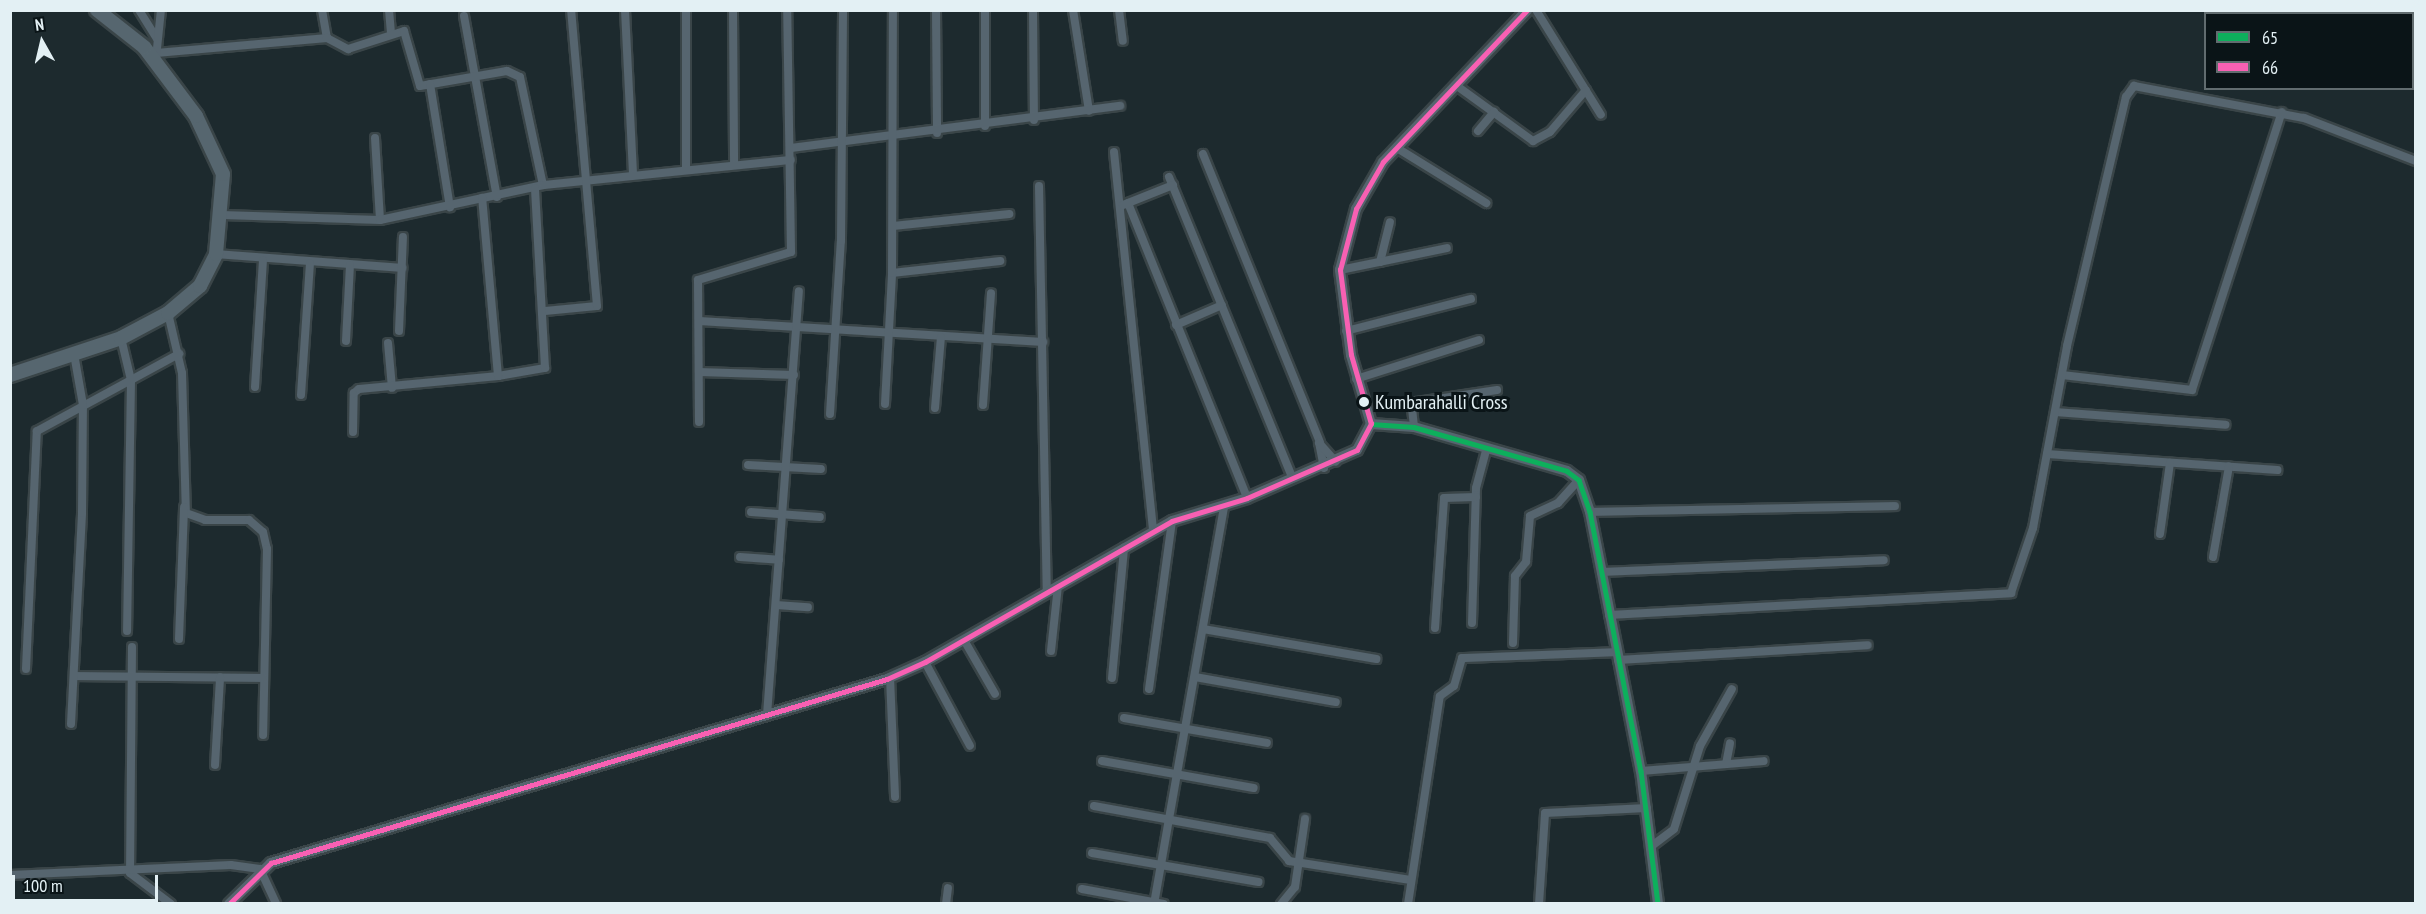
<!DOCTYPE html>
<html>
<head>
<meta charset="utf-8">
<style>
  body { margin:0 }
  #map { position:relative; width:2426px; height:914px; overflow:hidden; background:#1d2a2e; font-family:"PT Sans Narrow",sans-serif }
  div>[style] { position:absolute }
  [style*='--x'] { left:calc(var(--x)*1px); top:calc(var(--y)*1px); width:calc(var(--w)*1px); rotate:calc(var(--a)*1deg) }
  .roads { filter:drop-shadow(2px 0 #3a4548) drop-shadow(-2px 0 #3a4548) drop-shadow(0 2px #3a4548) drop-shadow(0 -2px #3a4548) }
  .minor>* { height:8px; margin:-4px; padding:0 4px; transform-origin:4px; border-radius:4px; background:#56656f }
  .tertiary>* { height:10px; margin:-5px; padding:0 5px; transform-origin:5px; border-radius:5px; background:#56656f }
  .primary>* { height:14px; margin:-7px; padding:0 7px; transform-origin:7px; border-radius:7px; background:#56666f }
  .bus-1>* { height:4.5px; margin:-2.25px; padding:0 2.25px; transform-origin:2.25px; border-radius:2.25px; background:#0daf5c }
  .bus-2>* { height:4.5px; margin:-2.25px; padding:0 2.25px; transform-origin:2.25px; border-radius:2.25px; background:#f860b3 }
  .dots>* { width:16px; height:16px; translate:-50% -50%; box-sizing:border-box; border:3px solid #0a1417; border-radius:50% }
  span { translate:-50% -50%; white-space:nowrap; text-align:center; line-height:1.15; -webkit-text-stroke:6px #0a1417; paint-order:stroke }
  .bus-label { font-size:20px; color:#e3f0f4 }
  .left { translate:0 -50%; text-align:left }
  .frame { position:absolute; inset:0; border:12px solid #e3f0f4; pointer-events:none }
  .legend { position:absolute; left:2204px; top:12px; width:210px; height:78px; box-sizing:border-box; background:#0a1417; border:2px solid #616c6f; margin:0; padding:8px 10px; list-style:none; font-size:18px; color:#e3f0f4 }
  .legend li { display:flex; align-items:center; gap:12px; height:30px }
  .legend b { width:30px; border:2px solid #616c6f }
  .north { position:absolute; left:12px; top:12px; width:60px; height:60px; -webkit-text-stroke:4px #0a1417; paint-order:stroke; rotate:352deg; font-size:16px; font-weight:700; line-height:24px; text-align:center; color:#e3f0f4 }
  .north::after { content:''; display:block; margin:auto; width:21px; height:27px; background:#e3f0f4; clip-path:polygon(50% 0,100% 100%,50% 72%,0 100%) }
  .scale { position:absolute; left:12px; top:875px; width:146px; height:27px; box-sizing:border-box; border:3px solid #e3f0f4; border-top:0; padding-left:8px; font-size:18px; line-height:21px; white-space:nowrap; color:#e3f0f4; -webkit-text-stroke:4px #0a1417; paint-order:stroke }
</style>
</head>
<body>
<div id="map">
  <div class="roads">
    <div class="minor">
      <i style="--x:139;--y:10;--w:34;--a:58"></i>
      <i style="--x:322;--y:10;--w:28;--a:80"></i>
      <i style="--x:389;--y:10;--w:22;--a:85"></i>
      <i style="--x:625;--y:10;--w:164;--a:87.2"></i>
      <i style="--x:686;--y:10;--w:157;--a:90"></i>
      <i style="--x:733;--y:10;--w:154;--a:89.6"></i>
      <i style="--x:936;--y:10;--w:123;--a:89.5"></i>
      <i style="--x:1033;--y:10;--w:110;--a:89.5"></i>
      <i style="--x:1073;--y:10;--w:102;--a:81"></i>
      <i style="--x:1119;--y:10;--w:31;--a:83"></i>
      <i style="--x:1536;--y:10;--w:123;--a:58.2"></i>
      <i style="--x:464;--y:16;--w:184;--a:79.7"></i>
      <i style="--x:156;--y:53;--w:172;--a:-5"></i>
      <i style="--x:327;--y:38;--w:24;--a:28"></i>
      <i style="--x:348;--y:49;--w:59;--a:-17.8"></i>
      <i style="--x:404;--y:31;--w:57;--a:73.8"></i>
      <i style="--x:420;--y:86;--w:88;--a:-9.8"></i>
      <i style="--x:507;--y:71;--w:14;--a:25"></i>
      <i style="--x:520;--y:77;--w:110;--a:78"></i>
      <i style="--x:156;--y:58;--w:48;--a:-84.1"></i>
      <i style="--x:430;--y:84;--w:125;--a:80.8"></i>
      <i style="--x:1457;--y:86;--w:94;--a:35.9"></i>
      <i style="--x:1533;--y:141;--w:19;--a:-28"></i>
      <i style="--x:1550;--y:132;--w:55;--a:-49.4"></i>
      <i style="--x:985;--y:126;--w:116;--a:-90"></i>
      <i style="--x:1478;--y:131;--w:25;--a:-50"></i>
      <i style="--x:375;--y:138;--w:82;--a:86.5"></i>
      <i style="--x:791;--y:148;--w:332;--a:-7.3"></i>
      <i style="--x:1397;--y:148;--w:105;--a:31.7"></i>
      <i style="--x:1114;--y:152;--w:382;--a:84.1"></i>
      <i style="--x:1203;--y:154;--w:311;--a:67.9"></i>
      <i style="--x:1169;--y:177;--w:326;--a:67.7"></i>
      <i style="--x:1039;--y:186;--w:406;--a:88.9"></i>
      <i style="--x:1128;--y:203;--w:318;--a:68"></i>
      <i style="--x:1123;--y:205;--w:54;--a:-21.8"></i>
      <i style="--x:222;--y:215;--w:158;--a:1.8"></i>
      <i style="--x:380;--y:220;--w:167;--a:-12.1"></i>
      <i style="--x:543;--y:185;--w:249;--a:-5.8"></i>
      <i style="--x:893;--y:226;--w:117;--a:-5.9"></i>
      <i style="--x:216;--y:254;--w:187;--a:4.3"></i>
      <i style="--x:1380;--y:262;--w:41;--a:-76"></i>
      <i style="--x:1340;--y:270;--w:109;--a:-11.6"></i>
      <i style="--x:892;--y:273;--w:109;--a:-6.3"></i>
      <i style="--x:545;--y:311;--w:52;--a:-5.5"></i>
      <i style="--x:597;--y:306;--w:297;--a:-95"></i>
      <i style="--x:168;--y:313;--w:62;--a:76.9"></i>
      <i style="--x:182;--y:373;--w:140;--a:88.4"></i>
      <i style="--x:186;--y:513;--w:20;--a:20"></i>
      <i style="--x:205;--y:520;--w:44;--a:0"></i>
      <i style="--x:249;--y:520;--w:18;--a:41"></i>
      <i style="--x:263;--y:532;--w:17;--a:77"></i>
      <i style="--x:267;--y:549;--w:186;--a:91.2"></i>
      <i style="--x:699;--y:321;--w:345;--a:3.5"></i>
      <i style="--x:1176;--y:325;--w:50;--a:-23.5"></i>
      <i style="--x:399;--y:331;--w:94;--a:-87.6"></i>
      <i style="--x:1346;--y:331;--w:129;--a:-14.4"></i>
      <i style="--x:121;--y:338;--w:43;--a:76.6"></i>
      <i style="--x:131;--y:380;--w:251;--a:90.9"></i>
      <i style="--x:346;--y:341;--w:76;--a:-87"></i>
      <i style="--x:388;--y:343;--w:45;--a:84.9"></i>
      <i style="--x:699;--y:372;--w:95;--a:1.8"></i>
      <i style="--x:2062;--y:375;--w:131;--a:6.6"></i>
      <i style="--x:2192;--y:390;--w:292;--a:-72.1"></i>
      <i style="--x:498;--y:376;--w:48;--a:-9.7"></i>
      <i style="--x:545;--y:368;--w:180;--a:-93.2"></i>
      <i style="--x:1356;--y:379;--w:129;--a:-17.6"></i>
      <i style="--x:255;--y:387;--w:127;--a:-86.4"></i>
      <i style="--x:301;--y:395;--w:132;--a:-86.1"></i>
      <i style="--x:885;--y:404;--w:131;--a:-86.9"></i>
      <i style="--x:892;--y:273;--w:263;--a:-89.8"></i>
      <i style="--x:983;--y:405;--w:112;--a:-85.9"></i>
      <i style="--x:935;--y:408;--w:71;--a:-85.2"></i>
      <i style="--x:2055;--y:412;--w:171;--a:4.3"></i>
      <i style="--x:830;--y:414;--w:173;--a:-86.4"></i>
      <i style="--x:841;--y:241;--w:231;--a:-89.5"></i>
      <i style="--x:699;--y:422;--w:142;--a:-90.4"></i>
      <i style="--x:698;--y:280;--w:97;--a:-16.8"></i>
      <i style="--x:791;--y:252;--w:242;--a:-90.9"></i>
      <i style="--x:1414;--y:427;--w:19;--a:-96"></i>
      <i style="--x:1412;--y:408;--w:8;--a:-50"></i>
      <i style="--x:1417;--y:402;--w:81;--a:-8.5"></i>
      <i style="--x:353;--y:432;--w:39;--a:-89"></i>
      <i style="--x:354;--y:393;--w:6;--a:-39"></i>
      <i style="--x:359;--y:389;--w:140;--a:-5.3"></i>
      <i style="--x:498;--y:376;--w:179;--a:-95.1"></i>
      <i style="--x:2047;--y:454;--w:231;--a:4"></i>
      <i style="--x:748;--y:465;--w:73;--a:3.1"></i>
      <i style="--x:1324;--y:468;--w:25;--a:-101"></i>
      <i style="--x:1319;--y:443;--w:25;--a:48"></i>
      <i style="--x:751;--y:512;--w:69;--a:4.1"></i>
      <i style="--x:1590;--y:512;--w:305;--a:-1.1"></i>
      <i style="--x:2160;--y:534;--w:72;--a:-82"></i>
      <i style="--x:740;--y:557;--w:39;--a:4"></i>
      <i style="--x:2213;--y:557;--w:92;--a:-80"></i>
      <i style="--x:1601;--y:572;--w:283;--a:-2.4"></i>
      <i style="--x:776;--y:605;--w:32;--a:4"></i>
      <i style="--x:1609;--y:615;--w:403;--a:-3.1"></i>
      <i style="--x:2011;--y:593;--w:69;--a:-71.3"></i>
      <i style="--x:2033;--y:528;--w:185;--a:-79.4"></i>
      <i style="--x:2067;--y:346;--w:256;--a:-76.7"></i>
      <i style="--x:2126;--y:97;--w:14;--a:-54"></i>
      <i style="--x:2134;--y:86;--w:173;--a:10.7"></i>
      <i style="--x:2304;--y:118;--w:120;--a:21"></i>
      <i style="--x:1472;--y:623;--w:135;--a:-88.3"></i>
      <i style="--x:1476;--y:488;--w:39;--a:-75"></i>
      <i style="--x:1435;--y:628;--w:130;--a:-86"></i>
      <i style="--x:1444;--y:498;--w:32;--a:-2"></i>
      <i style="--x:1203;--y:629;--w:176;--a:9.8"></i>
      <i style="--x:179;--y:639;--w:132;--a:-87.8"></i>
      <i style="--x:964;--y:640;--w:62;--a:60.1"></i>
      <i style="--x:1513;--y:643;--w:67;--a:-88.3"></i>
      <i style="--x:1515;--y:576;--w:18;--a:-52"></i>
      <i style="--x:1526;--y:562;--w:46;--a:-85"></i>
      <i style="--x:1530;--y:516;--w:31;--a:-25"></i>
      <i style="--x:1558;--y:503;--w:31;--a:-48"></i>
      <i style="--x:132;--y:647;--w:226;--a:90.5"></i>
      <i style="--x:130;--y:873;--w:51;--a:37.1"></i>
      <i style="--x:1051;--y:651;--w:66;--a:-83.9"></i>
      <i style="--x:1618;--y:660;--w:250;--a:-3.4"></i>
      <i style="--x:925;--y:662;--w:95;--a:61.8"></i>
      <i style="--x:26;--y:669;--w:238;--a:-87.4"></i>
      <i style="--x:37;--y:431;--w:162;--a:-28.5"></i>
      <i style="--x:74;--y:676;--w:189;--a:0.6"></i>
      <i style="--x:890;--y:677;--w:120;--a:87.6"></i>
      <i style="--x:1195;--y:677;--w:143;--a:10.1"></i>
      <i style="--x:1112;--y:678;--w:131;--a:-84.7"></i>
      <i style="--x:1149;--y:689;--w:170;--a:-82.2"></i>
      <i style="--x:767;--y:715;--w:425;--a:-85.7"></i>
      <i style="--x:1124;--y:718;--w:145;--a:9.9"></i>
      <i style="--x:71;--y:724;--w:211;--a:-87"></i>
      <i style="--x:82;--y:513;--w:108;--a:-89.5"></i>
      <i style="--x:83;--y:405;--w:52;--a:-100"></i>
      <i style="--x:1102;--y:761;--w:154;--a:10.1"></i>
      <i style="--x:1726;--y:764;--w:21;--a:-79"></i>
      <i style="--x:215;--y:765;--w:88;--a:-86.7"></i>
      <i style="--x:1641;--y:771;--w:123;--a:-4.6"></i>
      <i style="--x:1094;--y:806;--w:179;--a:10.3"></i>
      <i style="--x:1270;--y:838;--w:30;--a:50"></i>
      <i style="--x:1289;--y:861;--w:123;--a:8.9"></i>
      <i style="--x:1653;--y:845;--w:26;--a:-37"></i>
      <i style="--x:1674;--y:829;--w:87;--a:-72.6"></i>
      <i style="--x:1700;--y:746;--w:65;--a:-60.7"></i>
      <i style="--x:1092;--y:853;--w:169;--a:9.9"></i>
      <i style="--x:10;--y:875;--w:221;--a:-2.6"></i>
      <i style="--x:231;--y:865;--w:29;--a:8"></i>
      <i style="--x:260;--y:869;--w:38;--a:65"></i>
      <i style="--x:1082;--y:889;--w:83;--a:10.4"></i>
      <i style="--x:946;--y:904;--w:16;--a:-83"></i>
      <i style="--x:1154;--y:904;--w:404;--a:-80"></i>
      <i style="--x:1281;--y:904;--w:22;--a:-51"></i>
      <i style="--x:1295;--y:887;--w:69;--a:-81.6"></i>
      <i style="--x:1408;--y:904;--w:210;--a:-81.3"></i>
      <i style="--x:1440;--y:696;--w:17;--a:-36"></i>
      <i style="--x:1454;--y:686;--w:29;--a:-74"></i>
      <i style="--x:1462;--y:658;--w:154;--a:-2.2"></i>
      <i style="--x:1539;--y:904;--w:91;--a:-86.2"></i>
      <i style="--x:1545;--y:813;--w:102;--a:-2.8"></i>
    </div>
    <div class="tertiary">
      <i style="--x:1371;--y:424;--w:43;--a:4"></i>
      <i style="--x:1414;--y:427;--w:159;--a:16"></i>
      <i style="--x:1567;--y:471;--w:15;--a:37"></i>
      <i style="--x:1579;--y:480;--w:34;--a:71"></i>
      <i style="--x:1590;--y:512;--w:264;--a:78.9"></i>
      <i style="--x:1641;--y:771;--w:134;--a:82.7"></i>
      <i style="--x:229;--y:904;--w:59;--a:-44.3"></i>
      <i style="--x:271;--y:863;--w:643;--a:-16.63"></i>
      <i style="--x:887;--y:679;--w:42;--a:-24.1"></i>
      <i style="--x:925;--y:662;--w:284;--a:-29.7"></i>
      <i style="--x:1172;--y:521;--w:78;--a:-17"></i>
      <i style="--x:1247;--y:498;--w:120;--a:-23.6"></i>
      <i style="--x:1357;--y:450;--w:30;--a:-62"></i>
      <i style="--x:1371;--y:424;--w:72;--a:-106.2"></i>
      <i style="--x:1351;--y:355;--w:86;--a:-97.4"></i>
      <i style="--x:1340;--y:270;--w:63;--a:-75.3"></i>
      <i style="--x:1356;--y:209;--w:54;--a:-60.1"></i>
      <i style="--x:1383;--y:162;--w:209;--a:-46.5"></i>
    </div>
    <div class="primary">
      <i style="--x:10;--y:375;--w:117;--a:-18.4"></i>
      <i style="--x:121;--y:338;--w:53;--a:-28"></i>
      <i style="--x:168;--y:313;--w:42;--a:-40.2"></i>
      <i style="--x:200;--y:286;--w:36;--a:-63"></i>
      <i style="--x:216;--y:254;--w:80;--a:-85"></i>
      <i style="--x:223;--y:174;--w:64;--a:-115"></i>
      <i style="--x:196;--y:116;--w:86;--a:-127"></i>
      <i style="--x:144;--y:47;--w:60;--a:-141.8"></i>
    </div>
  </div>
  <div class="bus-1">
    <i style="--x:1371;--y:424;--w:43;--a:4"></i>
    <i style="--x:1414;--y:427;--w:159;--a:16"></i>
    <i style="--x:1567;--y:471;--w:15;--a:37"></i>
    <i style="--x:1579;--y:480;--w:34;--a:71"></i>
    <i style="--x:1590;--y:512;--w:264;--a:78.9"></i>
    <i style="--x:1641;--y:771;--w:134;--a:82.7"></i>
  </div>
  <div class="bus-2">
    <i style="--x:229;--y:904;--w:59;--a:-44.3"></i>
    <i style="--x:271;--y:863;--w:643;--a:-16.63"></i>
    <i style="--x:887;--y:679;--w:42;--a:-24.1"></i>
    <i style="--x:925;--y:662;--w:284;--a:-29.7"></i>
    <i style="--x:1172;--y:521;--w:78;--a:-17"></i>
    <i style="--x:1247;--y:498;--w:120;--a:-23.6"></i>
    <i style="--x:1357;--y:450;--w:30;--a:-62"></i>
    <i style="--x:1371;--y:424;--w:72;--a:-106.2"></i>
    <i style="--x:1351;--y:355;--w:86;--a:-97.4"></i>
    <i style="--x:1340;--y:270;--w:63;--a:-75.3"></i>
    <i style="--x:1356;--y:209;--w:54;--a:-60.1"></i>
    <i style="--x:1383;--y:162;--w:209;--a:-46.5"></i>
  </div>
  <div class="dots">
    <i style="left:1364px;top:402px;background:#e3f0f4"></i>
  </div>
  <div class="bus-label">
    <span class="left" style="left:1375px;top:402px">Kumbarahalli Cross</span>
  </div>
  <div class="frame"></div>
  <ul class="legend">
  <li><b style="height:8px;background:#0daf5c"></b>65</li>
  <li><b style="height:8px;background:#f860b3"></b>66</li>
  </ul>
  <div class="north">N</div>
  <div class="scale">100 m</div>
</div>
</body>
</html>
